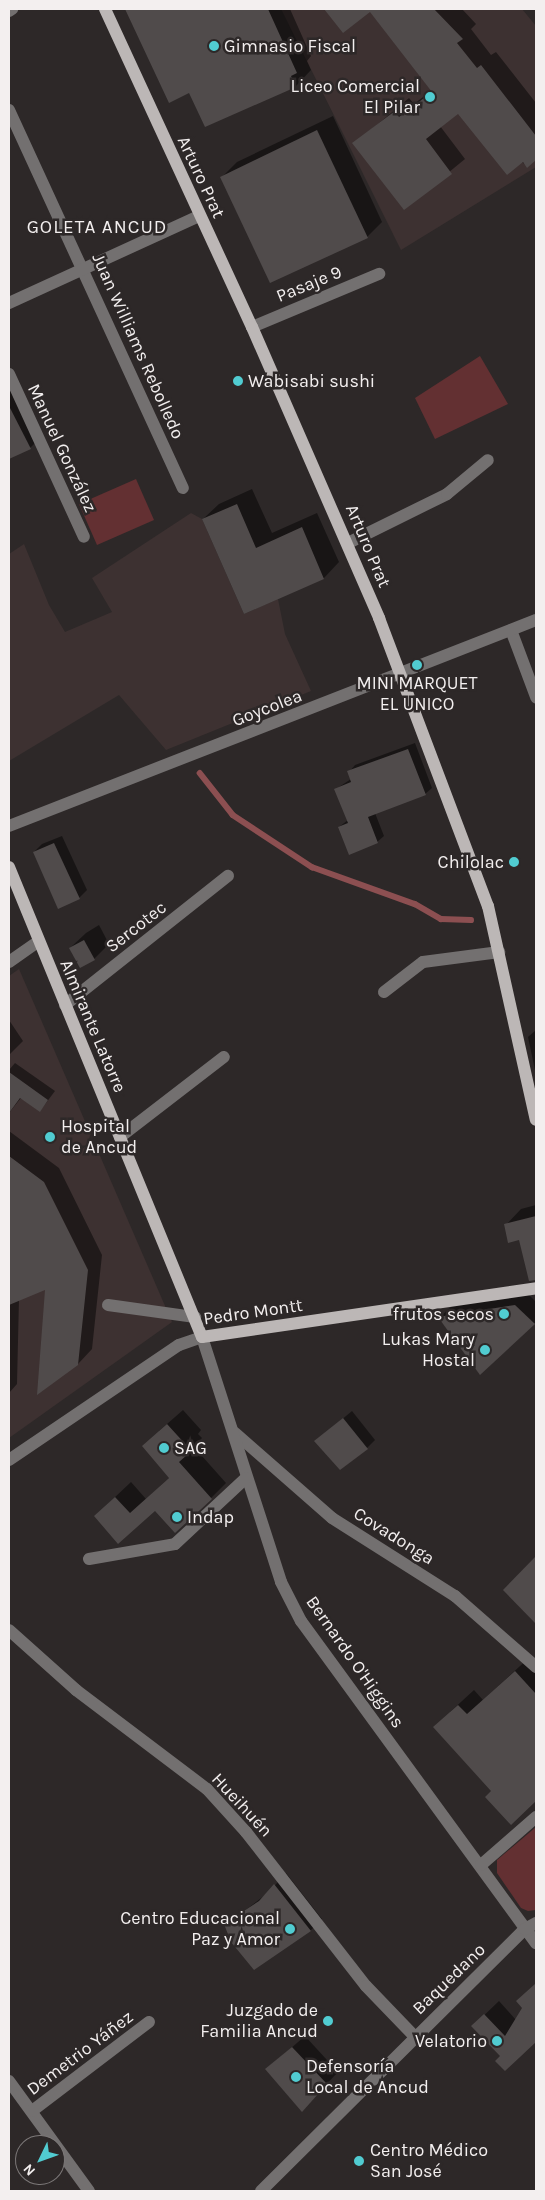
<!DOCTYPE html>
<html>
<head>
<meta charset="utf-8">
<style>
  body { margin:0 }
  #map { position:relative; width:545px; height:2200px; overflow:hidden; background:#2d2828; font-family:Karla,sans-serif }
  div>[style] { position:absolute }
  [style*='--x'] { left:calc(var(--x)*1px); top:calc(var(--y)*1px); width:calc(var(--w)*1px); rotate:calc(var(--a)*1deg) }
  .built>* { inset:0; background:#3d3131 }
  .green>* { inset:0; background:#633032 }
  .shadow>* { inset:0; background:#0007 }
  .stream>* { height:5.5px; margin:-2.75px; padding:0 2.75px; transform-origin:2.75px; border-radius:2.75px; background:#8c4f51 }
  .building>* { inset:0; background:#504b4b }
  .minor>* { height:12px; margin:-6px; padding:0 6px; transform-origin:6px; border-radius:6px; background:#737070 }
  .major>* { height:12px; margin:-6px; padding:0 6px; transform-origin:6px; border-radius:6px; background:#bcb7b6 }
  .dots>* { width:14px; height:14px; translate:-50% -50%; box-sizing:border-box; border:2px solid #2d2828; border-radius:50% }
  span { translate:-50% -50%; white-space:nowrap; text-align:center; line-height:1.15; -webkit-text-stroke:5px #2d2828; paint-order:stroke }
  .poi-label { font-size:18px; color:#f3efef }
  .left { translate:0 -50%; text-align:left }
  .right { translate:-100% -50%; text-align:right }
  .street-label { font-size:18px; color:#f3efef }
  .neighbourhood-label { font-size:19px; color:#f3efef; letter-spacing:1px }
  .frame { position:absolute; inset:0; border:10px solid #f3efef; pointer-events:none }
  .north { position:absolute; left:15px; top:2135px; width:50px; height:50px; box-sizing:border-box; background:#2d2828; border:1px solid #7c7878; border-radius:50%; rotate:228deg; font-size:14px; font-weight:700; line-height:20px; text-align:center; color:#f3efef }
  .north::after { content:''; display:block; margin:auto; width:18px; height:22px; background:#51ccd1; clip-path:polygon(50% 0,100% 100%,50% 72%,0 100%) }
</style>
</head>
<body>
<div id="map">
  <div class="built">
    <i style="clip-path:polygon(281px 9px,522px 9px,536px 26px,536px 167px,401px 250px)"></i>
    <i style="clip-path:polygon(191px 513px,202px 519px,244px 614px,278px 599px,285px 634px,311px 691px,166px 750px,119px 695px,9px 761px,9px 554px,24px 544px,49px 605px,65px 632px,112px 612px,92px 578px)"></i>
    <i style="clip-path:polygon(19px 969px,172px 1322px,9px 1438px,9px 976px)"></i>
  </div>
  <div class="green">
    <i style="clip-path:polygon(480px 356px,508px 404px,435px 439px,415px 398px)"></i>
    <i style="clip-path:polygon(136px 479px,154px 520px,97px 545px,79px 504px)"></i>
    <i style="clip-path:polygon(536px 1827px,536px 1910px,528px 1911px,521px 1908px,497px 1873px,497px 1860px)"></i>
  </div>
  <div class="shadow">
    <i style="clip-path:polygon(127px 9px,290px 9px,311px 56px,307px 61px,311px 70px,296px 86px,206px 125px,190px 91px,170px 101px)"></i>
    <i style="clip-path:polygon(333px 9px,462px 9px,476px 24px,471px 29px,491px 55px,496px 52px,536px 103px,536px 159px,527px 166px,459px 112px,440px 126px,465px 159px,404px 209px,354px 144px,409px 98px,414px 104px,432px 90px,370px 11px,329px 13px)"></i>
    <i style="clip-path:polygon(333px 116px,382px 222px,367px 237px,222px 177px,237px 162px)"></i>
    <i style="clip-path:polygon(9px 382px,38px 440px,30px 448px,9px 458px)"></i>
    <i style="clip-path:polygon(252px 489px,272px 533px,317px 513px,339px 562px,324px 578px,245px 612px,203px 519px,219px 504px)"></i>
    <i style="clip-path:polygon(415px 743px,432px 788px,425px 794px,375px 813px,384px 836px,377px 842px,339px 827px,348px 820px,336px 789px,351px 779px,349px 772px,355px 765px)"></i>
    <i style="clip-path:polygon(62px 836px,87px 890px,79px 898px,34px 852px,42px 844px)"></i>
    <i style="clip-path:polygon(99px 925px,109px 944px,94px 959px,70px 948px,86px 933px)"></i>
    <i style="clip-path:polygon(9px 1020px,23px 1041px,9px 1055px)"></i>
    <i style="clip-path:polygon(536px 1030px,536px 1075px,528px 1037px)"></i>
    <i style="clip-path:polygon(15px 1063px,55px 1091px,40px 1111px,21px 1098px,9px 1113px,9px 1070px)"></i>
    <i style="clip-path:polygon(9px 1131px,59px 1168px,102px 1255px,92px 1349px,78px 1364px,46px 1288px,19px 1299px,17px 1384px,9px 1393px)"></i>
    <i style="clip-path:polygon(536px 1205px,536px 1264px,527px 1266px,520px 1239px,506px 1225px,521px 1209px)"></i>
    <i style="clip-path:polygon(528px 1294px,536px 1302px,536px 1322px,480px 1373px,440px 1317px,452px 1306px)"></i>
    <i style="clip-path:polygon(183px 1410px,201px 1430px,198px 1434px,202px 1438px,194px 1447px,226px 1483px,211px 1498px,155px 1509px,118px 1542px,95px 1516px,131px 1482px,146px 1499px,170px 1477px,159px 1431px)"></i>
    <i style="clip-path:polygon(352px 1411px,375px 1440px,367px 1448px,316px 1441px)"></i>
    <i style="clip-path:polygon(536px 1558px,536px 1620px,535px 1621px,504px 1590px)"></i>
    <i style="clip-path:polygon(531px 1656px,536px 1663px,536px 1800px,511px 1823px,450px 1712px,474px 1690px,483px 1700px)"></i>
    <i style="clip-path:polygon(286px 1873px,322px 1919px,310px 1931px,226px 1925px,269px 1892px)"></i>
    <i style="clip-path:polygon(536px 1983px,536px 2041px,505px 2070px,502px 2056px,473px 2026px,499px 2001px,516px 2020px,523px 2007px,517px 2001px)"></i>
    <i style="clip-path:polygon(305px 2036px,338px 2072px,302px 2110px,267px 2069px)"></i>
  </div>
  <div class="stream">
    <i style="--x:200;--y:773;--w:53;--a:51.8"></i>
    <i style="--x:233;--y:815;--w:95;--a:33.4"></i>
    <i style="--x:312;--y:867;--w:109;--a:19.8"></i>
    <i style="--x:415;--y:904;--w:30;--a:30"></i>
    <i style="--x:441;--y:919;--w:30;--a:2"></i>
  </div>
  <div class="building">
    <i style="clip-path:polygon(125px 9px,268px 9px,297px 73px,291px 76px,296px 87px,205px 127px,189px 93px,169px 103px)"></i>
    <i style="clip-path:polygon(324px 9px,434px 9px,463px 39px,457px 43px,477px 68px,481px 65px,536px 136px,536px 160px,527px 168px,523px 162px,507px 175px,458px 114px,426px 139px,452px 174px,404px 210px,352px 143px,395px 111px,399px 117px,432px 92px,370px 12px,343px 33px)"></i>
    <i style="clip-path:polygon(317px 130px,368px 238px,270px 283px,220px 177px)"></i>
    <i style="clip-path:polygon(9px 406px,31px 449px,9px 459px)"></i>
    <i style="clip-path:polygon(237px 504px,256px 548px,302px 527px,324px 579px,244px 614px,202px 519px)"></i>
    <i style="clip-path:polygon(408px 749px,426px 795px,368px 817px,378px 843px,349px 855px,338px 827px,348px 823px,334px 789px,351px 782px,347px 771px)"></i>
    <i style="clip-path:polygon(54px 843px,80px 899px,58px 909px,33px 852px)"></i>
    <i style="clip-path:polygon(84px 940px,95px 960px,80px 968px,69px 948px)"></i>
    <i style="clip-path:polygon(9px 1072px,48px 1100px,40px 1112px,20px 1098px,9px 1113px)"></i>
    <i style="clip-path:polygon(9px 1156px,44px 1182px,88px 1270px,78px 1365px,37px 1395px,45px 1290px,9px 1305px)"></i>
    <i style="clip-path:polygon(536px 1216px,536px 1280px,529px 1281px,519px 1240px,508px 1243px,504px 1224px)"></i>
    <i style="clip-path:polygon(515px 1305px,535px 1324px,480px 1375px,438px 1317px)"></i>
    <i style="clip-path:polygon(343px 1418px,368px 1449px,340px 1470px,314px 1441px)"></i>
    <i style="clip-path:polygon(167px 1424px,187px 1446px,183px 1450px,187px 1455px,179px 1462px,212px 1499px,175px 1533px,155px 1511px,118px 1544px,94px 1516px,115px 1497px,130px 1513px,169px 1478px,142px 1446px)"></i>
    <i style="clip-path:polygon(536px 1556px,536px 1624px,503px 1590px)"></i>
    <i style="clip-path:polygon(515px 1671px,536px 1694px,536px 1801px,511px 1825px,485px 1797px,491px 1791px,433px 1727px,458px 1705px,467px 1714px)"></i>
    <i style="clip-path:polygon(274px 1884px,311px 1931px,254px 1970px,231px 1942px,224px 1924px,259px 1901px)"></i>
    <i style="clip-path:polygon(536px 1983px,536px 2042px,505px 2071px,495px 2061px,500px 2056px,471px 2026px,484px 2014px,505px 2036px,522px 2008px,516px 2001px)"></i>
    <i style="clip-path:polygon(292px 2047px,327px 2084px,302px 2112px,265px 2069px)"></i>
  </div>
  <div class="minor">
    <i style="--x:9;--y:11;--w:4;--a:-34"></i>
    <i style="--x:9;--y:110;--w:416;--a:65.3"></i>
    <i style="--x:9;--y:303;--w:209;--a:-24.6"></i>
    <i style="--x:252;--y:327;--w:138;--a:-22.7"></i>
    <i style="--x:9;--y:374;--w:179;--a:65.3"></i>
    <i style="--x:348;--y:543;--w:110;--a:-26.3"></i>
    <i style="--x:447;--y:494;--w:53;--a:-39.7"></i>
    <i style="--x:511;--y:630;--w:72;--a:69.5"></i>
    <i style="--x:9;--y:826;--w:566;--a:-21.35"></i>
    <i style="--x:9;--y:962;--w:35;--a:-35"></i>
    <i style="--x:384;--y:992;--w:49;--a:-37.6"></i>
    <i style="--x:423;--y:962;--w:77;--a:-7.5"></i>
    <i style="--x:65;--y:1005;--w:208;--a:-38.4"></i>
    <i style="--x:120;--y:1137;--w:131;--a:-37.6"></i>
    <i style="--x:108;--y:1305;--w:88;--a:7.9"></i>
    <i style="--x:235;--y:1433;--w:129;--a:41.2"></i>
    <i style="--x:332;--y:1518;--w:146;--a:32.4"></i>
    <i style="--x:455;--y:1596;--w:108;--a:41.2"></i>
    <i style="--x:9;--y:1460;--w:205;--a:-34.1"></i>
    <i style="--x:179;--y:1345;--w:24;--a:-19"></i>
    <i style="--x:202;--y:1337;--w:257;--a:72.1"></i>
    <i style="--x:281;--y:1582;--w:44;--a:62.9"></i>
    <i style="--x:301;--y:1621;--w:399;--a:53.9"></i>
    <i style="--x:89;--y:1559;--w:87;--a:-9.9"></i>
    <i style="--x:175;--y:1544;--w:97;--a:-42.9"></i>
    <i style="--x:9;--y:1630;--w:90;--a:41.8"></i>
    <i style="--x:76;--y:1690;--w:164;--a:37.1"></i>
    <i style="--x:207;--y:1789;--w:58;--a:47.8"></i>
    <i style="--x:246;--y:1832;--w:195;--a:52.1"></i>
    <i style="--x:366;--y:1986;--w:71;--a:46.1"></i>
    <i style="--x:481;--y:1865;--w:73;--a:-41.1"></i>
    <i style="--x:9;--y:2081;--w:136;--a:54"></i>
    <i style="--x:32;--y:2111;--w:147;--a:-37.3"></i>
    <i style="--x:261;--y:2191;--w:372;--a:-44.8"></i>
    <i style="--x:525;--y:1929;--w:13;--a:-29"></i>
  </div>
  <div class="major">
    <i style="--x:105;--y:9;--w:350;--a:65.2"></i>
    <i style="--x:252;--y:327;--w:318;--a:66.4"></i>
    <i style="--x:379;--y:618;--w:308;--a:69.3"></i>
    <i style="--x:488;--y:906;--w:219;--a:77.4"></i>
    <i style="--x:9;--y:867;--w:508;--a:67.68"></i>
    <i style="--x:202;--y:1337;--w:338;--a:-8.3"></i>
  </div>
  <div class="dots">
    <i style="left:214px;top:46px;background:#51ccd1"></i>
    <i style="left:430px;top:97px;background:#51ccd1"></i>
    <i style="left:238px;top:381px;background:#51ccd1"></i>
    <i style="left:417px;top:665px;background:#51ccd1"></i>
    <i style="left:514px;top:862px;background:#51ccd1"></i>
    <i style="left:50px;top:1137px;background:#51ccd1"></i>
    <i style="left:504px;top:1314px;background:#51ccd1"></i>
    <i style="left:485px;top:1350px;background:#51ccd1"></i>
    <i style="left:164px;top:1448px;background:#51ccd1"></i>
    <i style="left:177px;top:1517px;background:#51ccd1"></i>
    <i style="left:290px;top:1929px;background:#51ccd1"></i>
    <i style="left:328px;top:2021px;background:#51ccd1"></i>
    <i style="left:497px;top:2041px;background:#51ccd1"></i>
    <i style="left:296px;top:2077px;background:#51ccd1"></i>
    <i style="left:359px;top:2161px;background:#51ccd1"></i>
  </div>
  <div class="poi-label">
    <span class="left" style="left:224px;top:46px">Gimnasio Fiscal</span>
    <span class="right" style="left:420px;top:97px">Liceo Comercial<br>El Pilar</span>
    <span class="left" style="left:248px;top:381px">Wabisabi sushi</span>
    <span style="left:417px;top:694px">MINI MARQUET<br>EL UNICO</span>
    <span class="right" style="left:504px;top:862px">Chilolac</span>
    <span class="left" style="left:61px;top:1137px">Hospital<br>de Ancud</span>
    <span class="right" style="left:494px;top:1314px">frutos secos</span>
    <span class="right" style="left:475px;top:1350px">Lukas Mary<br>Hostal</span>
    <span class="left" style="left:174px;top:1448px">SAG</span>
    <span class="left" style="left:187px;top:1517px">Indap</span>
    <span class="right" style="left:280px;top:1929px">Centro Educacional<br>Paz y Amor</span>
    <span class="right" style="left:318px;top:2021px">Juzgado de<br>Familia Ancud</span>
    <span class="right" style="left:487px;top:2041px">Velatorio</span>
    <span class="left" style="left:306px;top:2077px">Defensoría<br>Local de Ancud</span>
    <span class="left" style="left:370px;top:2161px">Centro Médico<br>San José</span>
  </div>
  <div class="street-label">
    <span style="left:201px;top:177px;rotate:65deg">Arturo Prat</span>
    <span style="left:309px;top:284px;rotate:-22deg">Pasaje 9</span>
    <span style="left:138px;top:346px;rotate:66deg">Juan Williams Rebolledo</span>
    <span style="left:62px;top:448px;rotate:65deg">Manuel González</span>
    <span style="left:368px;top:546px;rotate:67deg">Arturo Prat</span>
    <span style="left:267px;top:708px;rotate:-21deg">Goycolea</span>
    <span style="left:136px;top:927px;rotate:-38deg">Sercotec</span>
    <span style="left:93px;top:1026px;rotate:67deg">Almirante Latorre</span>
    <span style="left:253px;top:1312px;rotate:-8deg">Pedro Montt</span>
    <span style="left:394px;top:1536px;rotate:32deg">Covadonga</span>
    <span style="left:355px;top:1662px;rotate:55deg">Bernardo O'Higgins</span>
    <span style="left:242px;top:1805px;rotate:47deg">Hueihuén</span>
    <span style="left:449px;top:1979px;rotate:-44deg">Baquedano</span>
    <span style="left:80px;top:2053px;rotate:-37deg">Demetrio Yáñez</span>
  </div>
  <div class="neighbourhood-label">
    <span style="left:97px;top:228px">GOLETA ANCUD</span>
  </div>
  <div class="frame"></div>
  <div class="north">N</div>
</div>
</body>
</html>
